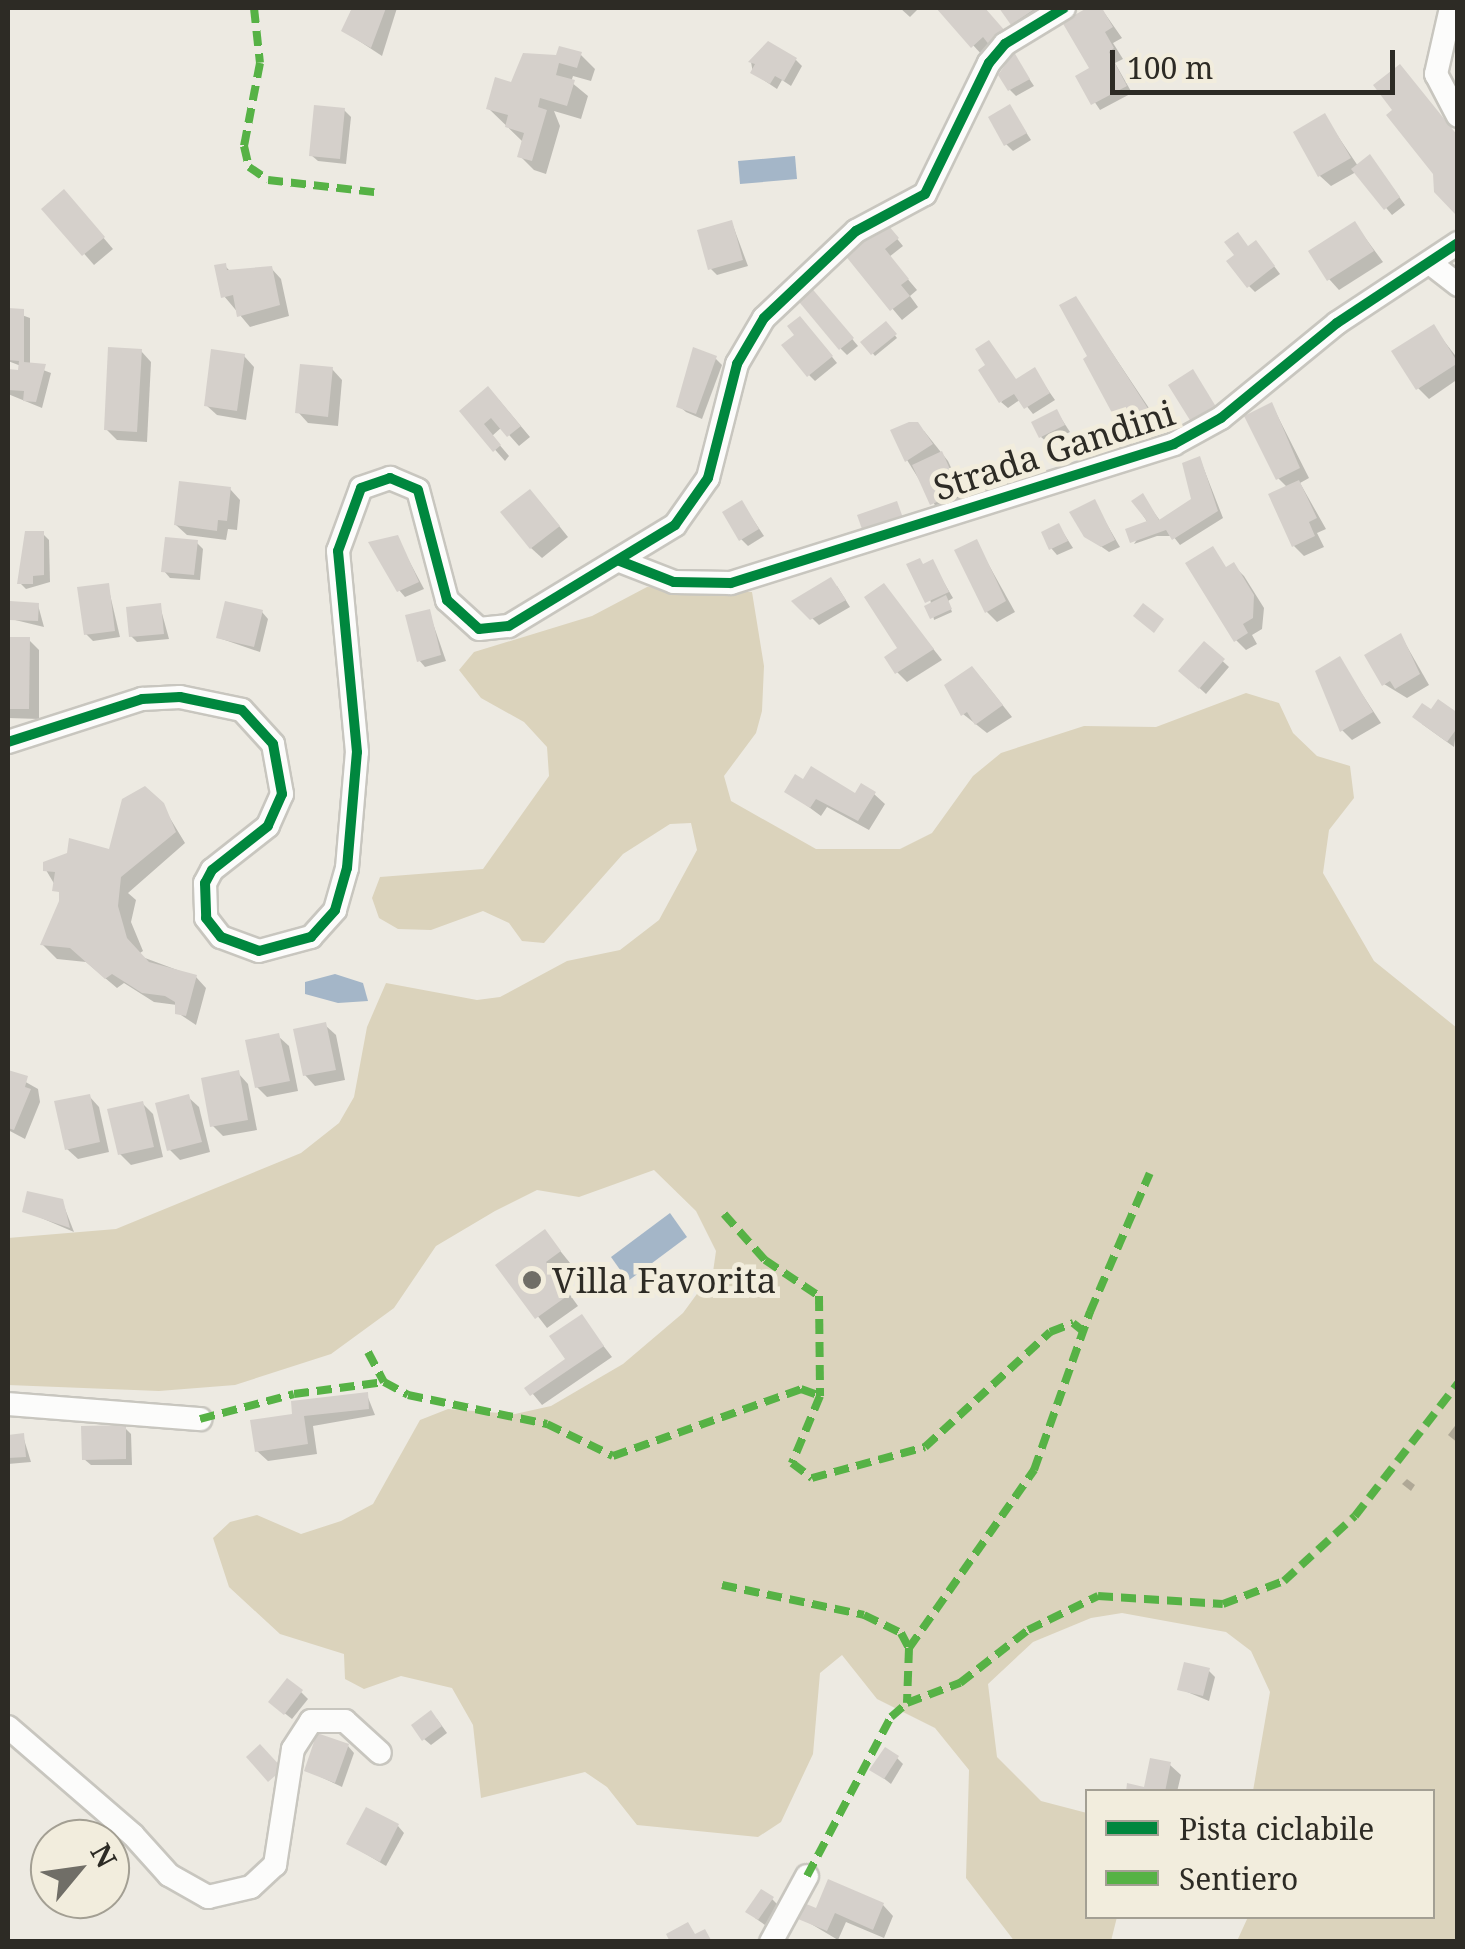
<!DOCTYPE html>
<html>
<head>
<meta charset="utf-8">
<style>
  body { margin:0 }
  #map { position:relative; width:1465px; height:1949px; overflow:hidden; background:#edeae2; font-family:"Noto Serif",serif }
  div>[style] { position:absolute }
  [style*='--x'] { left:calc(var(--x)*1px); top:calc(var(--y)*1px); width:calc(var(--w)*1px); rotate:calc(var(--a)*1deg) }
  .green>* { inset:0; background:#dbd3bc }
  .water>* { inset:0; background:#a4b6c8 }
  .shadow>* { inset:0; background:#0003 }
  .building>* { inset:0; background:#d5d0cb }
  .roads { filter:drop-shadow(2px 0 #c8c6bf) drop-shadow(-2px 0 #c8c6bf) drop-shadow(0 2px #c8c6bf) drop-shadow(0 -2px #c8c6bf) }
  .minor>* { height:22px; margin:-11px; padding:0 11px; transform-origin:11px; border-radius:11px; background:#fcfcfb }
  .quiet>* { height:8px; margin-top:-4px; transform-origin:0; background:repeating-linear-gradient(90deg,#56b245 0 15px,transparent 0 23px) }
  .cycleway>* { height:10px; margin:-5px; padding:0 5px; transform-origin:5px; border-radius:5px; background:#00873e }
  .dots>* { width:28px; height:28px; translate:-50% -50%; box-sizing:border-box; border:5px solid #f2eddd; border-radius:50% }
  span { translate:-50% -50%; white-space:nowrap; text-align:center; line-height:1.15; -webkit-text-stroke:10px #f2eddd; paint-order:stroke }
  .street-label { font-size:35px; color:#2d2b25 }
  .poi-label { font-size:35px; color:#2d2b25 }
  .left { translate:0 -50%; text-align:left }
  .frame { position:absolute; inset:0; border:10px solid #2d2b25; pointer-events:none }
  .legend { position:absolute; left:1085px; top:1789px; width:350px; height:130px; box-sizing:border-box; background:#f2eddd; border:2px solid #a39f93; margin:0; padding:12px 18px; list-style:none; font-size:30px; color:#2d2b25 }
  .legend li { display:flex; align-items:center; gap:20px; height:50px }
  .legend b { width:50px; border:2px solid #a39f93 }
  .north { position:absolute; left:30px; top:1819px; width:100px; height:100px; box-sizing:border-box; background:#f2eddd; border:2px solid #a39f93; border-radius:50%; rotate:61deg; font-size:28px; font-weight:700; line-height:40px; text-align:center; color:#2d2b25 }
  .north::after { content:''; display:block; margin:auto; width:35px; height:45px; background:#706e67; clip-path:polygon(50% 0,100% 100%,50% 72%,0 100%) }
  .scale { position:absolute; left:1110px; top:50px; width:285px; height:45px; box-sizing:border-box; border:5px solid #2d2b25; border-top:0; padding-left:12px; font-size:30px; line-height:35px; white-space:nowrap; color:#2d2b25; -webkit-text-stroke:8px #f2eddd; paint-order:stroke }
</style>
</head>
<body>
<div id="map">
  <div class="green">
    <i style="clip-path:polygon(647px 587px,752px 592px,764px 666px,762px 711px,756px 733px,724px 776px,731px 801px,816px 849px,900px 849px,932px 833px,973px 776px,1001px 753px,1084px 726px,1156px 727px,1246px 693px,1279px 703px,1293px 733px,1317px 756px,1350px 766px,1354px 798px,1329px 830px,1323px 873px,1374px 961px,1457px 1028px,1457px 1941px,1237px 1941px,1248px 1917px,1432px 1916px,1432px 1792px,1253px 1791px,1270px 1692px,1251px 1651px,1226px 1632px,1122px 1613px,1091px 1618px,1033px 1642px,988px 1684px,997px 1757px,1041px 1801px,1087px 1813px,1088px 1916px,1117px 1917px,1111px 1941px,1015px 1942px,966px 1878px,969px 1770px,935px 1728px,877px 1699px,842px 1655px,820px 1673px,813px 1754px,781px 1822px,758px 1837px,637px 1825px,607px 1787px,585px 1772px,481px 1798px,473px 1725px,452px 1688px,401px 1676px,364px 1689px,345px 1679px,344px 1654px,280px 1634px,229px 1587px,213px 1538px,230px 1522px,257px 1515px,301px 1534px,341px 1521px,373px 1504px,420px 1420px,448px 1409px,515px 1414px,551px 1406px,623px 1364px,683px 1313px,713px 1272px,716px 1251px,696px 1211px,654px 1170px,579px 1197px,537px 1190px,495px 1211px,436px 1246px,394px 1308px,331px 1354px,235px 1385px,159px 1391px,8px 1385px,8px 1238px,116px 1229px,301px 1153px,339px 1123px,354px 1097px,367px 1027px,386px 983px,477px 1000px,500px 997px,567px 961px,620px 950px,659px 920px,697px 850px,691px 823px,670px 824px,623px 854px,544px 943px,522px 941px,509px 923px,483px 911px,431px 930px,398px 929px,379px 918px,372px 898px,380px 877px,483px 869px,549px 776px,547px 747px,524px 722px,481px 698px,459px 670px,474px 652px,592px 616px)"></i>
  </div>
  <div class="water">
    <i style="clip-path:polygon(795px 156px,797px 179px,740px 184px,738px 161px)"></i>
    <i style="clip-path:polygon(335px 974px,363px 983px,368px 1001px,338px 1003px,305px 994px,305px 982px)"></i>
    <i style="clip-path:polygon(670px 1213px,687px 1237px,628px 1281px,611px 1257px)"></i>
  </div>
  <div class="shadow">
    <i style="clip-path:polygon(352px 8px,397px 8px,382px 56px,344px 31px)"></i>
    <i style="clip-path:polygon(900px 8px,919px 8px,910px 17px)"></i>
    <i style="clip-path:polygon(939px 8px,984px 8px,1014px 44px,983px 56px)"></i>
    <i style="clip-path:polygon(1002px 8px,1042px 8px,1015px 26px)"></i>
    <i style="clip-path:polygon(1091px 8px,1101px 8px,1122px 38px,1113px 43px,1123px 59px,1115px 63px,1132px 93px,1100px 110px,1078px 77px,1093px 66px,1066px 23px)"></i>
    <i style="clip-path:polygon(580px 54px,595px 69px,591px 81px,573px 76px,571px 82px,588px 96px,581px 119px,554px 111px,560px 126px,546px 174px,534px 170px,520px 156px,522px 141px,488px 108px,558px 58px)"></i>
    <i style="clip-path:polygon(1014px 56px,1034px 86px,1016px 96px,1010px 90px)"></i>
    <i style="clip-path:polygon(796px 60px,802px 66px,791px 86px,782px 80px,777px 89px,753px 73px,751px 62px)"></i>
    <i style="clip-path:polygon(1010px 107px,1031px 140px,1013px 151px,1006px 144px)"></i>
    <i style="clip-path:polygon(344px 110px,351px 117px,346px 164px,318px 161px,311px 155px)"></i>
    <i style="clip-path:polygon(1325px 117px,1358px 166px,1376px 164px,1405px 205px,1392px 215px,1356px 172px,1331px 186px,1320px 176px,1296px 133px)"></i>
    <i style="clip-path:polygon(1458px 137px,1458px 214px,1436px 191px)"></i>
    <i style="clip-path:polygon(74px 203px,113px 249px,94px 265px,45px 209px)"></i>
    <i style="clip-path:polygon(732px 223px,748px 266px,717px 275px,710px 268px)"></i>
    <i style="clip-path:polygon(1355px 224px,1383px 262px,1339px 290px,1329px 279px)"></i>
    <i style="clip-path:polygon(894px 235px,903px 246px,889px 257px,917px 290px,910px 296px,918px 307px,902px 320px,843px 250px)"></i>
    <i style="clip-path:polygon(1249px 248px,1262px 250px,1280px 274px,1255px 292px,1249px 286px)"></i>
    <i style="clip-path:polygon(225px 266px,231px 272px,271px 268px,281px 279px,289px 316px,250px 327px,224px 296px)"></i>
    <i style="clip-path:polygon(816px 295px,858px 346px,847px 355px,841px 349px)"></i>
    <i style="clip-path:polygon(1076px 299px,1163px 429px,1152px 435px,1162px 453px,1145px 459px)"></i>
    <i style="clip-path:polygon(8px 310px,30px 318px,30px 365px,51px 373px,42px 408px,8px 394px,8px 371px,20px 373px,21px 366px,8px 361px)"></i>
    <i style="clip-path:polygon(886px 324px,897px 338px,875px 356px,864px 342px)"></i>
    <i style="clip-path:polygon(806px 325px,837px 363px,815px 381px,809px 375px)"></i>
    <i style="clip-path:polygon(1433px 327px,1458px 359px,1458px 379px,1429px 399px,1418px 388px)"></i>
    <i style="clip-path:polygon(141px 351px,151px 362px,147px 442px,117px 440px,106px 429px)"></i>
    <i style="clip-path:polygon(244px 356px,254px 367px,246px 420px,217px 415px,206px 405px)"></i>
    <i style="clip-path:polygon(715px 358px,722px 365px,702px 419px,686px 412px,679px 406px)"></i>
    <i style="clip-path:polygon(332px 369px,342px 380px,338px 426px,308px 423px,298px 412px)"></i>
    <i style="clip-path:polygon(1034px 370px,1055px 400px,1033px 414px,1021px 399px,1008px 408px,1001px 402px)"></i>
    <i style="clip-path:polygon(499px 400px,530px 437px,519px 446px,502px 427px,492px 436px,509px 456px,505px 461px,462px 412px)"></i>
    <i style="clip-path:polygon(1272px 405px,1309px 478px,1300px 483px,1326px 529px,1317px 533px,1324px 547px,1304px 556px,1294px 546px,1288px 488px,1278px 478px)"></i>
    <i style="clip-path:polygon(1057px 412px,1070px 432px,1048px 443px,1041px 437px)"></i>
    <i style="clip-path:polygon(924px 431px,948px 461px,965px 498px,938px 510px,907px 460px)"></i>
    <i style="clip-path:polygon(1200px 459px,1223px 518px,1180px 545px,1173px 536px,1157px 536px,1134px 544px,1148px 523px,1134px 502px,1142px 496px,1161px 522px,1194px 500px)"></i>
    <i style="clip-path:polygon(230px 489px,240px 500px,237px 530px,228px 529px,226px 540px,187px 535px,176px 525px)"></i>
    <i style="clip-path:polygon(540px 502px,568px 537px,542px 558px,531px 548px)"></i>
    <i style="clip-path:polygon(1094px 502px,1120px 547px,1109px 552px,1086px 536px)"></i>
    <i style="clip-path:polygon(742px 503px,764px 536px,748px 546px,741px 539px)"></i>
    <i style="clip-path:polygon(1059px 526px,1073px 548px,1057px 555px,1051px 548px)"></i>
    <i style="clip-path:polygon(43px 534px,49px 540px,50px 582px,26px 589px,20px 583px)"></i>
    <i style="clip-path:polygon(397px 538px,424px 589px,405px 597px,399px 590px)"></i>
    <i style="clip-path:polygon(976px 542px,1015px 612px,997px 622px,987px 612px)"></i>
    <i style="clip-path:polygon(197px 543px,203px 549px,200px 580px,170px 578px,164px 571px)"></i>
    <i style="clip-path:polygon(1212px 549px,1228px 571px,1234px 566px,1244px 576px,1264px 608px,1262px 629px,1252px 635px,1257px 644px,1246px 650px,1236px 640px)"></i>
    <i style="clip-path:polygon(932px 562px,953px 598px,948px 601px,952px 612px,934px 620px,924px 566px)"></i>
    <i style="clip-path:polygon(108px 586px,120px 637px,93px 641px,86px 634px)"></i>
    <i style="clip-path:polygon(837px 586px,850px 607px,819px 625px,795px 601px)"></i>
    <i style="clip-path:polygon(898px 604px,942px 660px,907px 682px,897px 672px)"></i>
    <i style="clip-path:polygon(38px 605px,44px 627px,11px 619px)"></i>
    <i style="clip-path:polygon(160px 606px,169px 639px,137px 642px,131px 636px)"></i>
    <i style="clip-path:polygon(262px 612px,268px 619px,260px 652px,219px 638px)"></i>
    <i style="clip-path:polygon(429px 612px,446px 661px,425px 667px,419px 660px)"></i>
    <i style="clip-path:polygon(1401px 636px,1429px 685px,1407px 698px,1384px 684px)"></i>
    <i style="clip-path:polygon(8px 639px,29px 640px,39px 650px,39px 719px,8px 718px)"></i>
    <i style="clip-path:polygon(1204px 644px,1229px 667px,1206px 694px,1181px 671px)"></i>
    <i style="clip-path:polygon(1339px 659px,1381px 723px,1352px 740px,1342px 730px)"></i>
    <i style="clip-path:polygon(982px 679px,1012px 717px,987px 733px,963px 714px)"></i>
    <i style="clip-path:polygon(1431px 712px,1458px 716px,1454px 747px,1422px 724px)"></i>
    <i style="clip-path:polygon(787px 791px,874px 794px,885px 804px,869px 830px,827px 807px,821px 816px)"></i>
    <i style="clip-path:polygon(162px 805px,185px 843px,128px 893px,136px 900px,131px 922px,143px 951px,137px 955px,196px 977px,206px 988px,196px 1025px,178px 1013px,177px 1005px,154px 1002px,124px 983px,117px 988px,86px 962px,57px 959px,43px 945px,62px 897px,46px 870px,69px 854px,71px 840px,108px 851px)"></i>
    <i style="clip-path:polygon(325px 1025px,336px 1035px,345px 1080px,315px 1086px,305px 1075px)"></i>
    <i style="clip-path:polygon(278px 1036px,289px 1046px,298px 1091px,267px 1097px,257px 1087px)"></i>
    <i style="clip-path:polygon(8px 1072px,38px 1089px,40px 1102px,25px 1139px,8px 1130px)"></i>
    <i style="clip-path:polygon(238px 1073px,248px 1084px,257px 1130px,223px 1136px,213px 1126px)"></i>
    <i style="clip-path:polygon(89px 1096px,99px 1107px,109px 1152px,78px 1159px,67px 1149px)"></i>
    <i style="clip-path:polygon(188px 1097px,199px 1107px,210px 1152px,180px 1160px,170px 1150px)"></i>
    <i style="clip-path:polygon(142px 1103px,153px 1114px,163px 1157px,131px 1165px,120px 1154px)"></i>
    <i style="clip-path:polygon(62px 1201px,74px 1232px,25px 1211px)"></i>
    <i style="clip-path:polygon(545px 1232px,570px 1263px,555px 1274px,578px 1306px,547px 1328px,499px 1266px)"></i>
    <i style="clip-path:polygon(581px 1317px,612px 1357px,542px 1405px,528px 1388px,569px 1360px)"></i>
    <i style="clip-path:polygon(367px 1395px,375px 1415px,313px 1426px,317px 1454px,268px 1461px,257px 1451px,295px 1416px)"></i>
    <i style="clip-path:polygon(1458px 1422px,1458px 1443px,1448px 1435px)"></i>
    <i style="clip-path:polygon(125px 1428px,131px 1434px,132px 1465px,91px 1465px,84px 1459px)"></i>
    <i style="clip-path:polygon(23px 1436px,31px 1462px,8px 1464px,8px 1437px)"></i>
    <i style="clip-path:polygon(1407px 1479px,1415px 1485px,1411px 1491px,1402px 1484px)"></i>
    <i style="clip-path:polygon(1209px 1671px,1215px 1677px,1209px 1701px,1180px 1689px)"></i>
    <i style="clip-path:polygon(301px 1692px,308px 1699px,292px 1719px,278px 1708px)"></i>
    <i style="clip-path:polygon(437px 1719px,447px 1733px,431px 1745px,424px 1739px)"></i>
    <i style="clip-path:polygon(348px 1746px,354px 1753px,342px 1787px,306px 1770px)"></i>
    <i style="clip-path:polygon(897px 1758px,903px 1764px,891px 1784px,873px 1770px)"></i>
    <i style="clip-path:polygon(1170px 1765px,1181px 1775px,1177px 1792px,1128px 1792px,1146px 1789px)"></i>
    <i style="clip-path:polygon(398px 1826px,404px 1833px,386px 1866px,349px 1844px)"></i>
    <i style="clip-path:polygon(772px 1899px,778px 1905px,765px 1925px,755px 1918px)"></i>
    <i style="clip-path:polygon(883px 1905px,893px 1916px,884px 1938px,846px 1922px,838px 1940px,801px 1918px)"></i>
  </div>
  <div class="building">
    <i style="clip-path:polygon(352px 8px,386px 8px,371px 48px,341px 31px)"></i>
    <i style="clip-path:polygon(936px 8px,985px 8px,1006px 32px,990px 46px,983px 37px,971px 48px)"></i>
    <i style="clip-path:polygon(999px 8px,1036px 8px,1011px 25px)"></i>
    <i style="clip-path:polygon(1087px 8px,1102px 8px,1113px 27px,1105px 32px,1114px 48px,1109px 52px,1127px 86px,1091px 105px,1075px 76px,1089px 68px,1062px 22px)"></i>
    <i style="clip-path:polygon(768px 41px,797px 58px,784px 81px,775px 76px,770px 84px,750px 73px,755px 64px,748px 62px)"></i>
    <i style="clip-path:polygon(559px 46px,582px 52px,577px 68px,559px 63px,556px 75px,575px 80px,567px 106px,540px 98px,538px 107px,547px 110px,532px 161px,517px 157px,524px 133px,505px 127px,508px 115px,486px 109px,495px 77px,511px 82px,523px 53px,556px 55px)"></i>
    <i style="clip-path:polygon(1014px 52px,1030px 79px,1008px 91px,998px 75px)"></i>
    <i style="clip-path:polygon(1400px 64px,1458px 136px,1455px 214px,1434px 192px,1433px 174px,1386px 115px,1392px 110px,1373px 85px)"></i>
    <i style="clip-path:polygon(1010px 104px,1027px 133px,1004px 146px,988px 117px)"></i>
    <i style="clip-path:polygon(314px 105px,345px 108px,340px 159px,309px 156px)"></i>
    <i style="clip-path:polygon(1325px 113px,1351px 158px,1318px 177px,1293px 132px)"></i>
    <i style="clip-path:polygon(1370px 154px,1400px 197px,1384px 210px,1351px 169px)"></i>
    <i style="clip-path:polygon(64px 189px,105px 237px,82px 256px,41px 209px)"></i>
    <i style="clip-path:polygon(732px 220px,743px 260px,708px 270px,697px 230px)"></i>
    <i style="clip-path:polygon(1355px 221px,1374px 251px,1327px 281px,1308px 251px)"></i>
    <i style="clip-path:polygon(888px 225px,899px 238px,885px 249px,909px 279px,901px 285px,910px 296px,890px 311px,840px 249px,866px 229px,873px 237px)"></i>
    <i style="clip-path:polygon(1238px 232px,1248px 246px,1256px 240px,1275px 266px,1247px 288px,1226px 261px,1234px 255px,1224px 242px)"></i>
    <i style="clip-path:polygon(226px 263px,227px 270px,272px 266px,280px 305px,237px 317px,233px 295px,221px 298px,214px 265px)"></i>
    <i style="clip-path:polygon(809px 285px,854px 338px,839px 350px,795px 297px)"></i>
    <i style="clip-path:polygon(1076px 296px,1154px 418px,1144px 424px,1153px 443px,1132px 450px,1083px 359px,1087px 356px,1059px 305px)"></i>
    <i style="clip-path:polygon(8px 308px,24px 309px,24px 362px,46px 364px,36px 402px,23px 401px,24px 391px,8px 390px,8px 369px,18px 370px,19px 361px,8px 360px)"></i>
    <i style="clip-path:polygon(800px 316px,833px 356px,807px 377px,781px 345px,794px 335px,787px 326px)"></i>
    <i style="clip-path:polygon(886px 321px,897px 334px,871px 355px,860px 342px)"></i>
    <i style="clip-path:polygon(1434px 324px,1458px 363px,1416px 390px,1391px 351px)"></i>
    <i style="clip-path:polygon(989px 340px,1016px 379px,1035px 367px,1050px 393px,1024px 409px,1014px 394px,999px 403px,978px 370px,985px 365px,975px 349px)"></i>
    <i style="clip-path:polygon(108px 347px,142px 349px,137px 432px,104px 430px)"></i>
    <i style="clip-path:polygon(693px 347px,717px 356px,696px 414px,676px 407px)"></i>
    <i style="clip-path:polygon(211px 349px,245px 354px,237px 411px,204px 406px)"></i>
    <i style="clip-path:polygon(300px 364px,333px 367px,328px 417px,295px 413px)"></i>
    <i style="clip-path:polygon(1193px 369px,1218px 410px,1193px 425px,1168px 385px)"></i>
    <i style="clip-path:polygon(488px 386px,521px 426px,507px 437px,491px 418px,484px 424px,501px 445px,493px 452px,459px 411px)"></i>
    <i style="clip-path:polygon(1272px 402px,1300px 468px,1276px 480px,1244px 416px)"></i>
    <i style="clip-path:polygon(1057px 409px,1065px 425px,1039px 438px,1031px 422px)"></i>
    <i style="clip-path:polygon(909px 422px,918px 422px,933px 444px,905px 462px,890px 430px)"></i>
    <i style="clip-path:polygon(1083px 438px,1089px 453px,1072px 459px,1066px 444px)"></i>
    <i style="clip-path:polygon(942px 451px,960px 492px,930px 505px,912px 465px)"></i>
    <i style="clip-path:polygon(1200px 456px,1218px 511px,1172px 540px,1166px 530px,1130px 543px,1125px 529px,1147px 521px,1131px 501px,1143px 493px,1159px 520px,1191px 499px,1182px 463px)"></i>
    <i style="clip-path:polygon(1299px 480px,1317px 518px,1309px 522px,1315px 536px,1292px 547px,1268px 494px)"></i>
    <i style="clip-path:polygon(179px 481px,231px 487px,227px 521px,218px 520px,217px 531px,174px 525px)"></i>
    <i style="clip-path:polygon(530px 489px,560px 526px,530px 549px,500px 512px)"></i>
    <i style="clip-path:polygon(1095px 499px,1115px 540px,1101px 547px,1084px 537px,1069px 512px)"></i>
    <i style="clip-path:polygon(742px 500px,759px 529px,739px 541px,722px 512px)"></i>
    <i style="clip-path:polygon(897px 501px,903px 518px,863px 532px,857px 515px)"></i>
    <i style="clip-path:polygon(1059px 523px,1068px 541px,1049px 550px,1041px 532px)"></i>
    <i style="clip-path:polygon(25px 531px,44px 531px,44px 575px,33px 576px,33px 584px,17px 584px)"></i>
    <i style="clip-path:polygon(398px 535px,419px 582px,397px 592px,368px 542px)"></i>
    <i style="clip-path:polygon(165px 537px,198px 540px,194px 575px,161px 572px)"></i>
    <i style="clip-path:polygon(977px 539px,1006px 601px,985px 613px,954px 550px)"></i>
    <i style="clip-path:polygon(1213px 546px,1226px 567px,1234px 562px,1254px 595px,1253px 618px,1243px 624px,1248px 633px,1234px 642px,1185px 563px)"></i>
    <i style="clip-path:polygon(920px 558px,923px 564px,933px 559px,949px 592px,925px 603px,906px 564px)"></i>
    <i style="clip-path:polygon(831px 577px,846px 600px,810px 620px,791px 601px)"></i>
    <i style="clip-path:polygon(109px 583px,115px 631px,84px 635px,77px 587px)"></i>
    <i style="clip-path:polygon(884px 583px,934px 649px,895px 674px,884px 657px,897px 648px,864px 597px)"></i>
    <i style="clip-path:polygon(946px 595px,952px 609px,930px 619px,924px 606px)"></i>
    <i style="clip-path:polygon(10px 601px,39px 603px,38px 621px,9px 620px)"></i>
    <i style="clip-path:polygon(225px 601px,263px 610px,254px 647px,216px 638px)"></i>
    <i style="clip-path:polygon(161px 603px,164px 634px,129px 637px,126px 607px)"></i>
    <i style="clip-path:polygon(1143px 603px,1164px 619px,1154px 633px,1133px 616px)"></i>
    <i style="clip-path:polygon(430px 609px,441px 655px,417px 662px,405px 615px)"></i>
    <i style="clip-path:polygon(1401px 633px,1420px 674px,1395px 689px,1390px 681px,1382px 686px,1364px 655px)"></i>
    <i style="clip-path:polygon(8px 637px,30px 637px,29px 709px,8px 709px)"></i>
    <i style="clip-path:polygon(1204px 641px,1225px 659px,1199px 689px,1178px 671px)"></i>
    <i style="clip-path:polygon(1340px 656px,1373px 712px,1340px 732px,1315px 671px)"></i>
    <i style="clip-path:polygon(972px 666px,1003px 705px,975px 725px,967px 712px,961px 716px,944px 685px)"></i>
    <i style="clip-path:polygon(1438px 699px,1458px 713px,1458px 727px,1447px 742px,1412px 717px,1422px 703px,1431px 709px)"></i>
    <i style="clip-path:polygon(811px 766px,855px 793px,861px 783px,876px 792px,858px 821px,816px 799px,810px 808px,784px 792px,795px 774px,803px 779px)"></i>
    <i style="clip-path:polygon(145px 786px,164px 803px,176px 832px,121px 877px,118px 906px,127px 938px,149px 962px,197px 975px,186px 1016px,175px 1014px,175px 1002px,165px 996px,142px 993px,112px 974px,105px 979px,70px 948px,40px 945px,59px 901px,59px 892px,52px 891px,55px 872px,43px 871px,43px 862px,67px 853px,69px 838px,109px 849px,122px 799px)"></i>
    <i style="clip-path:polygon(326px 1022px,336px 1070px,303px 1076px,293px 1029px)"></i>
    <i style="clip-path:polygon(279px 1033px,290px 1081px,255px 1088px,245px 1040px)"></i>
    <i style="clip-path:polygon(8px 1070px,28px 1076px,25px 1087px,31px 1089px,14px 1130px,8px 1128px)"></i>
    <i style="clip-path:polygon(239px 1070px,248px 1120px,210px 1127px,201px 1078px)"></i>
    <i style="clip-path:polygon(90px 1094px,100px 1142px,65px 1150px,54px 1101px)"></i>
    <i style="clip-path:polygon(189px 1094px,202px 1142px,167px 1151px,155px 1103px)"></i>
    <i style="clip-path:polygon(143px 1101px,154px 1147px,118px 1155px,107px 1109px)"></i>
    <i style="clip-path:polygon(27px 1191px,63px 1199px,70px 1228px,22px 1212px)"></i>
    <i style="clip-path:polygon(545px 1229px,561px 1251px,546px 1262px,570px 1294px,535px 1319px,495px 1265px)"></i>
    <i style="clip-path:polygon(582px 1314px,604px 1346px,530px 1396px,524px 1388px,565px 1359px,549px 1336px)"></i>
    <i style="clip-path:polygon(368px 1392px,369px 1409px,304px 1416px,308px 1444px,255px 1452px,250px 1420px,292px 1414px,291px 1401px)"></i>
    <i style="clip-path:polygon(126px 1425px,126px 1459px,82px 1460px,81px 1426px)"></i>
    <i style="clip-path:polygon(24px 1433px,26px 1457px,8px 1458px,8px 1435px)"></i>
    <i style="clip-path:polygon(1184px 1662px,1210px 1668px,1203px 1696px,1177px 1690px)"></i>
    <i style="clip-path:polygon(287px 1678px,303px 1690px,284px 1715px,268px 1702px)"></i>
    <i style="clip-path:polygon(431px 1710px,442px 1726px,422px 1741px,411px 1725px)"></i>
    <i style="clip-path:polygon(317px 1733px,349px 1744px,335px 1783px,304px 1771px)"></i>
    <i style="clip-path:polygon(260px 1744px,283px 1769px,268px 1782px,246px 1757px)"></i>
    <i style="clip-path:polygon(885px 1747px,899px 1756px,884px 1779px,869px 1770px)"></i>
    <i style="clip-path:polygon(1150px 1758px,1171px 1762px,1165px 1792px,1126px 1792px,1127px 1783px,1144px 1787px)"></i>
    <i style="clip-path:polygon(366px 1807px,399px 1824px,380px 1862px,346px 1844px)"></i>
    <i style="clip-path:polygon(828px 1879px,884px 1903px,873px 1930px,835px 1913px,827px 1931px,798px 1919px,804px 1903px,816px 1908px)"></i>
    <i style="clip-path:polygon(761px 1889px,774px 1897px,758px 1920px,745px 1912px)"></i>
    <i style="clip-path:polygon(688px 1922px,695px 1934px,705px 1929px,712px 1942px,670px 1942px,666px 1934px)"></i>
  </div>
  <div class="roads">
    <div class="minor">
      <i style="--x:1451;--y:8;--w:68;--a:102.8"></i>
      <i style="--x:1436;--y:74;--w:47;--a:62.4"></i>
      <i style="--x:1430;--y:263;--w:36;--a:38"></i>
      <i style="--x:620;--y:561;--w:58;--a:21.3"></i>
      <i style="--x:674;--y:582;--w:57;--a:1"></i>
      <i style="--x:731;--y:583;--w:464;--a:-17.4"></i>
      <i style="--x:1174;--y:444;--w:54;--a:-29"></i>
      <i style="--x:1221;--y:418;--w:150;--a:-39.3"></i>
      <i style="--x:1337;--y:323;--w:145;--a:-33.5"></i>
      <i style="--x:8;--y:742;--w:141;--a:-17.8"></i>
      <i style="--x:142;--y:699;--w:38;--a:-3"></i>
      <i style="--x:180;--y:697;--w:63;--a:11.8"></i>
      <i style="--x:242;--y:710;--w:46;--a:47.6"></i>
      <i style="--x:273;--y:744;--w:51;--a:79.8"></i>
      <i style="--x:282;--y:794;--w:35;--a:114"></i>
      <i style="--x:268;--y:826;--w:71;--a:141.8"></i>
      <i style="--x:212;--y:870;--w:15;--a:118"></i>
      <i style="--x:205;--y:883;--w:35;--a:88"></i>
      <i style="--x:206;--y:918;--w:24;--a:52"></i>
      <i style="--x:221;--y:937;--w:40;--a:20.2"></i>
      <i style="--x:259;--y:951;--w:54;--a:-15.1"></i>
      <i style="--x:311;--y:937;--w:36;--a:-48"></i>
      <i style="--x:335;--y:910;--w:44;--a:-74.1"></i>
      <i style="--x:347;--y:868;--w:116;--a:-85.1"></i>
      <i style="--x:357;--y:752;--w:202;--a:-95.4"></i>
      <i style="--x:338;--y:551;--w:67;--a:-69.9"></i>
      <i style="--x:361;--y:488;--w:31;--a:-19"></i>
      <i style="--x:390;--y:478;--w:30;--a:23"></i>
      <i style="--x:418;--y:490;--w:114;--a:75.2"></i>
      <i style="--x:447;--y:600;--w:43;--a:42.2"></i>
      <i style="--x:479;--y:629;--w:30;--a:-6"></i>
      <i style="--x:509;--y:626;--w:194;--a:-31.3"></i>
      <i style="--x:675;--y:525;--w:57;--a:-54.9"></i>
      <i style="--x:708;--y:478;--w:118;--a:-75.7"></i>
      <i style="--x:737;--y:364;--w:53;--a:-59.6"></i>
      <i style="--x:764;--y:318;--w:127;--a:-43.4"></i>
      <i style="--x:856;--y:231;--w:78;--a:-28.2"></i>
      <i style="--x:925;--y:194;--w:146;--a:-64"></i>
      <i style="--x:989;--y:63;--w:25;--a:-50"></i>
      <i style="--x:1005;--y:44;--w:69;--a:-31.4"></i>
      <i style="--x:8;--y:1404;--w:193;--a:4.5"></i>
      <i style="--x:8;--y:1727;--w:165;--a:40.8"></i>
      <i style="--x:133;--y:1835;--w:54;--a:48"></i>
      <i style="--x:169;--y:1875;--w:45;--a:29.4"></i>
      <i style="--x:208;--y:1897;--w:44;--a:-13.1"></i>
      <i style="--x:251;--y:1887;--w:33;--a:-43"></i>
      <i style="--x:275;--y:1865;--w:117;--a:-81.2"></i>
      <i style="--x:293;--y:1749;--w:33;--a:-57"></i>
      <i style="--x:311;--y:1721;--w:34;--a:0"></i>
      <i style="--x:345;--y:1721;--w:47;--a:42.4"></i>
      <i style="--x:771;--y:1942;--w:75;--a:-61.4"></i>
    </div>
  </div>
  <div class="quiet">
    <i style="--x:254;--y:8;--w:55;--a:83.8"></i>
    <i style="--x:260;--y:63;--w:85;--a:100.9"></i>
    <i style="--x:244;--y:146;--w:22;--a:77"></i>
    <i style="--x:249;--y:167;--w:23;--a:34"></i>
    <i style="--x:268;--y:180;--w:107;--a:6.5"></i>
    <i style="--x:724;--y:1214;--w:62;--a:48.3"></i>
    <i style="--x:765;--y:1260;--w:65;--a:33.7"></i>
    <i style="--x:819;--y:1296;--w:100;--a:89.4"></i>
    <i style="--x:368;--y:1352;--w:34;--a:62"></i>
    <i style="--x:384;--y:1382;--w:27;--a:28"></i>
    <i style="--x:408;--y:1395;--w:142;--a:11.8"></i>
    <i style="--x:547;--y:1424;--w:73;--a:25.9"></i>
    <i style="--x:613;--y:1456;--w:200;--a:-19.6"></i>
    <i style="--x:801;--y:1389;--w:20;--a:20"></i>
    <i style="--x:820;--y:1396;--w:73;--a:112.7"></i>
    <i style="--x:792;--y:1463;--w:25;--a:37"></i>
    <i style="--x:812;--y:1478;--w:117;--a:-15.3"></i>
    <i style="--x:925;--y:1447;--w:170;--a:-42.6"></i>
    <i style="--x:1050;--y:1332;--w:25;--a:-21"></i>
    <i style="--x:1073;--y:1323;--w:13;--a:39"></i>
    <i style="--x:200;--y:1419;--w:97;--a:-14.9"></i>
    <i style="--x:294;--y:1394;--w:91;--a:-7.6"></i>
    <i style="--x:722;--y:1585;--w:145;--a:11.9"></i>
    <i style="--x:864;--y:1615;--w:41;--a:25.9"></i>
    <i style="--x:901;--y:1633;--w:17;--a:62"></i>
    <i style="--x:909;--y:1648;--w:55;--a:92.1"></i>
    <i style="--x:909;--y:1648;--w:218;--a:-54.9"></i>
    <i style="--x:1034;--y:1470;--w:168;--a:-70.5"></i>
    <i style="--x:1090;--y:1312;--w:151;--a:-66.7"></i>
    <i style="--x:807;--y:1876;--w:180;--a:-62.2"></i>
    <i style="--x:891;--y:1717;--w:21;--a:-41"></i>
    <i style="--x:907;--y:1703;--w:57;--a:-20.7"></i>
    <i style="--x:960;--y:1683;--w:86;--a:-37.9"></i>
    <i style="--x:1028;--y:1630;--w:78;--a:-25.9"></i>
    <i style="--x:1098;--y:1596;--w:125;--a:3.7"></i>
    <i style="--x:1223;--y:1604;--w:65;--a:-20.7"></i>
    <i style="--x:1284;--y:1581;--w:96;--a:-42.5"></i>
    <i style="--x:1355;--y:1516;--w:168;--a:-52.2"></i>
  </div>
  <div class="cycleway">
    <i style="--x:620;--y:561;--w:58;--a:21.3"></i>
    <i style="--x:674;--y:582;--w:57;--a:1"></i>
    <i style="--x:731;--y:583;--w:464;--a:-17.4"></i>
    <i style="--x:1174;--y:444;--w:54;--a:-29"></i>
    <i style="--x:1221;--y:418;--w:150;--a:-39.3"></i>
    <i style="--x:1337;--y:323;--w:145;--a:-33.5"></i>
    <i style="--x:8;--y:742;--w:141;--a:-17.8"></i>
    <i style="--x:142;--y:699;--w:38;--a:-3"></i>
    <i style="--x:180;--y:697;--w:63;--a:11.8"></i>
    <i style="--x:242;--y:710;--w:46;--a:47.6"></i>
    <i style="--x:273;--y:744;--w:51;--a:79.8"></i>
    <i style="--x:282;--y:794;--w:35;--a:114"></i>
    <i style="--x:268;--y:826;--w:71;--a:141.8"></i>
    <i style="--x:212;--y:870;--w:15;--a:118"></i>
    <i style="--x:205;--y:883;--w:35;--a:88"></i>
    <i style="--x:206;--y:918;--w:24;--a:52"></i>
    <i style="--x:221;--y:937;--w:40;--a:20.2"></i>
    <i style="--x:259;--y:951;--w:54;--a:-15.1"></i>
    <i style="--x:311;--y:937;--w:36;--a:-48"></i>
    <i style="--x:335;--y:910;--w:44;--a:-74.1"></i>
    <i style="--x:347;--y:868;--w:116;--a:-85.1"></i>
    <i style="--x:357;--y:752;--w:202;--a:-95.4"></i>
    <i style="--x:338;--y:551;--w:67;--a:-69.9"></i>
    <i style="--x:361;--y:488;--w:31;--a:-19"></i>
    <i style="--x:390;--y:478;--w:30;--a:23"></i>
    <i style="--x:418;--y:490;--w:114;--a:75.2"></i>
    <i style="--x:447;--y:600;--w:43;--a:42.2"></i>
    <i style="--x:479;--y:629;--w:30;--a:-6"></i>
    <i style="--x:509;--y:626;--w:194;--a:-31.3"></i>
    <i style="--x:675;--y:525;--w:57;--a:-54.9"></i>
    <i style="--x:708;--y:478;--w:118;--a:-75.7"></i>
    <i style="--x:737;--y:364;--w:53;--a:-59.6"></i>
    <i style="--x:764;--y:318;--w:127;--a:-43.4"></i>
    <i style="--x:856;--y:231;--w:78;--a:-28.2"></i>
    <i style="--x:925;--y:194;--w:146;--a:-64"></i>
    <i style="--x:989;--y:63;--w:25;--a:-50"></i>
    <i style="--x:1005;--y:44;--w:69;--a:-31.4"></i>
  </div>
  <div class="dots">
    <i style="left:532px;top:1280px;background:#706e67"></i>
  </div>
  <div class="street-label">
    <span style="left:1054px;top:450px;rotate:-18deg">Strada Gandini</span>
  </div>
  <div class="poi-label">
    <span class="left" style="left:552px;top:1280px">Villa Favorita</span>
  </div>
  <div class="frame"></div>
  <ul class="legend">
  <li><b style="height:12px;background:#00873e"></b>Pista ciclabile</li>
  <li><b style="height:12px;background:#56b245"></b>Sentiero</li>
  </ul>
  <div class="north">N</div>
  <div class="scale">100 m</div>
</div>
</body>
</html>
